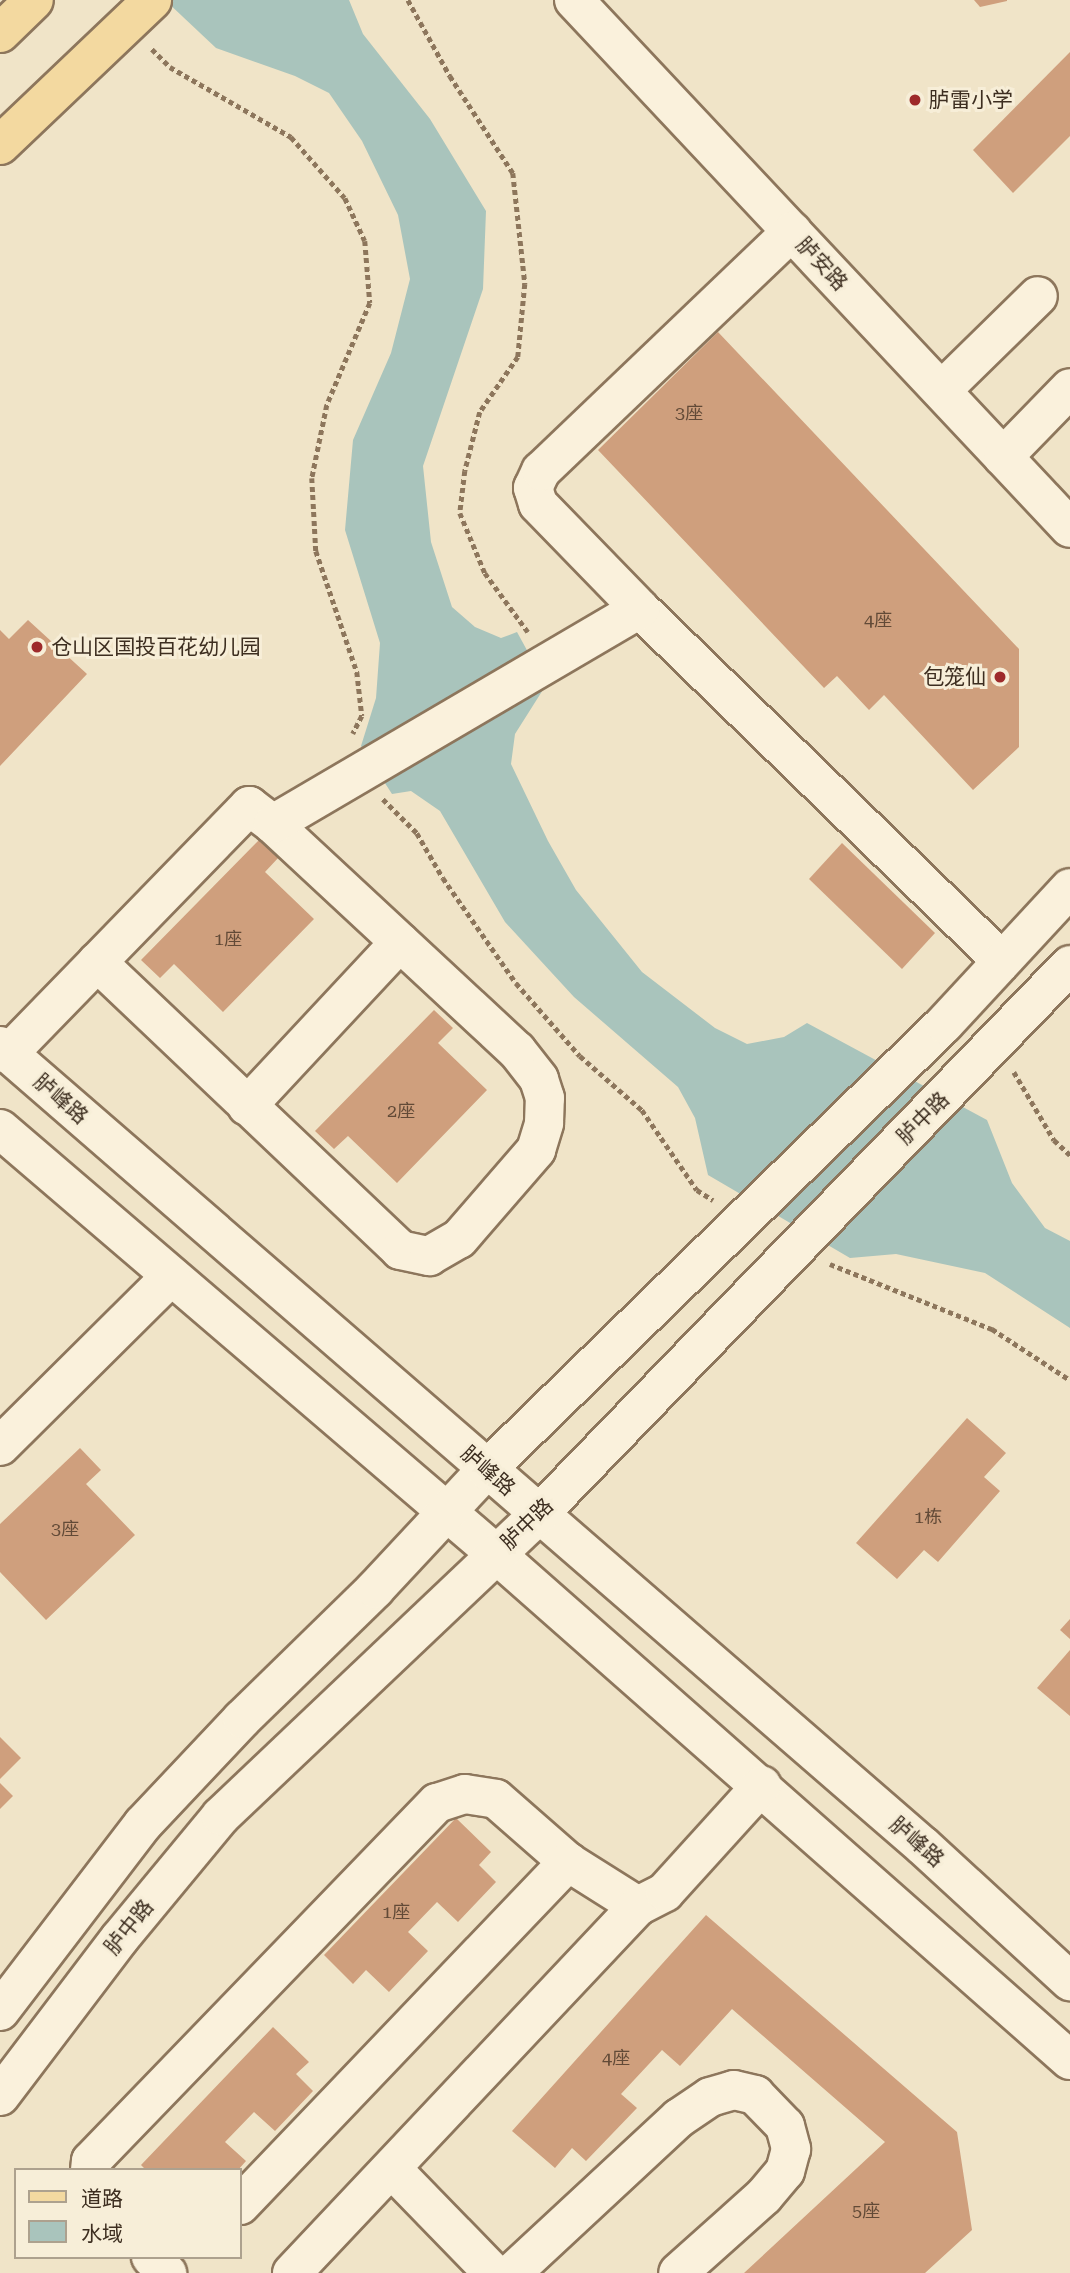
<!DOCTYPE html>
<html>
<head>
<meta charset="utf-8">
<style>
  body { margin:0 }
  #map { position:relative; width:1070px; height:2273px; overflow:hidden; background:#f0e4c8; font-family:"Roboto Serif","Noto Sans SC",serif }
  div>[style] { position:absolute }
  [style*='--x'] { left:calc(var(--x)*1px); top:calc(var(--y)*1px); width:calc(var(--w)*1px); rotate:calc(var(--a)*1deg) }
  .water>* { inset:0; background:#a9c4bc }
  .building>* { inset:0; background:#cf9f7d }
  .path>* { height:4.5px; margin-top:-2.25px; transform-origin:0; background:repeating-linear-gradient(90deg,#8d765c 0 5px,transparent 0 8.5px) }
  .roads { filter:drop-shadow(2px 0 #8d765c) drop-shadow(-2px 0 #8d765c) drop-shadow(0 2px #8d765c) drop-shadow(0 -2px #8d765c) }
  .minor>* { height:38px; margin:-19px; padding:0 19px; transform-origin:19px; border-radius:19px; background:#faf1dc }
  .major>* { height:38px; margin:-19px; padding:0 19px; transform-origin:19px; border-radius:19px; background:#f3d9a0 }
  .dots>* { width:19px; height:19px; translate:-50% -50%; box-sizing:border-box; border:4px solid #f7eed8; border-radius:50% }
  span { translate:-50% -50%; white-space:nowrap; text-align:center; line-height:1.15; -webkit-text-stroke:6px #f7eed8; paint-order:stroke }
  .number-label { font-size:18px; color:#624a37 }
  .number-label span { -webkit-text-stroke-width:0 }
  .poi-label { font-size:21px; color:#3d2e20 }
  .left { translate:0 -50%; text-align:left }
  .right { translate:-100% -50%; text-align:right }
  .street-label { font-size:21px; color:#3d2e20 }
  .legend { position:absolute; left:14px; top:2168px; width:228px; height:91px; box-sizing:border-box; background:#f7eed8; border:2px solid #ada18e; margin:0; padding:9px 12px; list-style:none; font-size:21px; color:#3d2e20 }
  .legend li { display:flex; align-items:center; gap:14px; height:35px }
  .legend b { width:35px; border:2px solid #ada18e }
</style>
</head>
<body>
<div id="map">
  <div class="water">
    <i style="clip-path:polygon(165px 0,349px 0,363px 34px,430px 119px,486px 211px,483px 289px,423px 466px,431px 542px,452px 607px,475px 627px,501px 638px,517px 632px,546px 685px,515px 734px,511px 764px,548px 841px,576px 890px,642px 972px,715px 1028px,747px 1044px,784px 1037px,807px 1023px,987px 1120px,1012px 1183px,1045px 1228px,1070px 1241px,1070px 1328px,985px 1273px,896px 1254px,850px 1258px,708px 1175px,695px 1118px,678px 1087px,574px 997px,505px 922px,440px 811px,411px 791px,392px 794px,361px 746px,376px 698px,380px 643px,345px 530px,353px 440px,391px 353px,410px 279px,398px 215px,362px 141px,329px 93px,295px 76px,216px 48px)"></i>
  </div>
  <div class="building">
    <i style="clip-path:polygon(974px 0,1007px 0,1007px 1px,980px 7px)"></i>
    <i style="clip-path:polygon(1070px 52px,1070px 136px,1013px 193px,973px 150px)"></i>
    <i style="clip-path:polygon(718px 332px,1019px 649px,1019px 747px,973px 790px,884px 695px,869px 710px,837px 676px,824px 688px,598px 450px)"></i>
    <i style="clip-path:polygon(28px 620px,87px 674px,0 766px,0 630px,9px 639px)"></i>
    <i style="clip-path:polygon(260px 839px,279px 857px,265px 872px,314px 919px,223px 1012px,174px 964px,160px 978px,141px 960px)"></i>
    <i style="clip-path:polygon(842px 843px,935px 933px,902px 969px,809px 879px)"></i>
    <i style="clip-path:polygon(434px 1010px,453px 1028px,438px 1043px,487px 1090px,397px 1183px,348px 1136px,334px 1149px,315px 1131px)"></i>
    <i style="clip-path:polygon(967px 1418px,1006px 1453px,984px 1477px,1000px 1491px,938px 1562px,924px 1550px,897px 1579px,856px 1543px)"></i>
    <i style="clip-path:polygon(80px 1448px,101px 1470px,86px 1484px,135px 1535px,46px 1620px,0 1572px,0 1524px)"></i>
    <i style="clip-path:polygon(1070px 1619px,1070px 1639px,1060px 1630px)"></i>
    <i style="clip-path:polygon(1070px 1650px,1070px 1716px,1037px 1688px)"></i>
    <i style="clip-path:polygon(0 1737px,21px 1758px,0 1779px)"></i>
    <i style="clip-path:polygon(0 1783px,13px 1796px,0 1809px)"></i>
    <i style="clip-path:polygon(456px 1818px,491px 1852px,479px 1865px,496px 1882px,458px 1922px,437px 1902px,408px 1932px,428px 1951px,389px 1992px,366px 1970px,353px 1984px,324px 1955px)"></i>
    <i style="clip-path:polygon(706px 1915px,957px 2132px,972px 2230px,925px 2273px,744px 2273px,885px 2142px,732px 2009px,680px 2066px,662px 2050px,621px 2094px,637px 2108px,586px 2161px,572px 2148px,555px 2168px,512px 2131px)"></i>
    <i style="clip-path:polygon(273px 2027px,309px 2062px,296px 2074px,313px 2091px,275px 2131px,254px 2112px,225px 2142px,246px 2161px,238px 2170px,146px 2170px,141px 2165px)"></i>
  </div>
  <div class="path">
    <i style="--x:408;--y:0;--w:87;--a:61.1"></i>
    <i style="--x:450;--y:76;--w:116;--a:57"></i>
    <i style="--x:513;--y:173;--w:112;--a:83.8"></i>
    <i style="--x:525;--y:284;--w:73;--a:95.5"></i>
    <i style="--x:518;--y:357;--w:67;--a:124.6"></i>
    <i style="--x:480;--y:412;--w:61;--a:104.3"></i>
    <i style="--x:465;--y:471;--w:42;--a:96.8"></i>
    <i style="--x:460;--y:513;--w:65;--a:67.4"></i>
    <i style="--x:485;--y:573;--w:73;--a:53.9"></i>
    <i style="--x:152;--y:49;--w:25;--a:45"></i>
    <i style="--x:170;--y:67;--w:140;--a:30"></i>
    <i style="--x:291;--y:137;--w:81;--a:48.5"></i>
    <i style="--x:345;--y:198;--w:47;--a:65.1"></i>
    <i style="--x:365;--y:241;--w:62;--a:85.4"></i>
    <i style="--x:370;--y:303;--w:111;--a:112.9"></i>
    <i style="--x:327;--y:405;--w:75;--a:101.6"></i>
    <i style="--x:312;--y:478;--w:73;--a:86.9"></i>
    <i style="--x:316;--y:551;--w:128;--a:71.3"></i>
    <i style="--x:357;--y:672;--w:44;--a:83.5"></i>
    <i style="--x:362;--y:716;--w:20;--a:117"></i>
    <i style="--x:383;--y:799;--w:48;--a:45"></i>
    <i style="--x:417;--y:833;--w:52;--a:60"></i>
    <i style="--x:443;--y:878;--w:128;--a:55.2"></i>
    <i style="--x:516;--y:983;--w:97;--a:48.8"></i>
    <i style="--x:580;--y:1056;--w:82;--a:41.1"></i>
    <i style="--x:642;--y:1110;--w:97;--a:55.5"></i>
    <i style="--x:697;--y:1190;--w:19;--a:32"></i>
    <i style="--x:1014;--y:1072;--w:79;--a:59.5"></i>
    <i style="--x:1054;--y:1140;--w:22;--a:43"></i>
    <i style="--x:830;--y:1264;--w:175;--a:21.9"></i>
    <i style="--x:992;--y:1329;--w:93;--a:33.2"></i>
  </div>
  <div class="roads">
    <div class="minor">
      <i style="--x:574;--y:0;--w:724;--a:46.79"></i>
      <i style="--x:942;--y:390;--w:134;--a:-44.4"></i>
      <i style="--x:1003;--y:457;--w:96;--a:-45.8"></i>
      <i style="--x:640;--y:609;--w:505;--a:44.2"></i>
      <i style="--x:97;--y:962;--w:418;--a:43.5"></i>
      <i style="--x:400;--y:1250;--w:30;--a:12"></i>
      <i style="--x:429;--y:1256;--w:34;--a:-30"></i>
      <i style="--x:459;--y:1239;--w:118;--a:-49.1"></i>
      <i style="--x:536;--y:1150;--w:28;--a:-73"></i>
      <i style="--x:544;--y:1123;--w:25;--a:-88"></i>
      <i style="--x:545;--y:1098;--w:20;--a:-108"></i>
      <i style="--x:539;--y:1079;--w:36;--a:-128"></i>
      <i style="--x:517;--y:1051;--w:333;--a:-137.1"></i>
      <i style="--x:0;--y:1046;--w:1221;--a:40.92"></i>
      <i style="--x:923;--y:1846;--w:200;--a:42.6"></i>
      <i style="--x:8;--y:1054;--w:346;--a:-45.8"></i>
      <i style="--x:249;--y:806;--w:30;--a:37"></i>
      <i style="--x:273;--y:824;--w:425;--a:-30.4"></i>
      <i style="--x:640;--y:609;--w:146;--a:-134.2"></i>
      <i style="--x:538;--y:504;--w:17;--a:-107"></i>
      <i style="--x:533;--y:488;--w:19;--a:-65"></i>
      <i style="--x:541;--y:471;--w:347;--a:-43.7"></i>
      <i style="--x:247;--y:1106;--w:224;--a:-47"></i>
      <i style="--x:0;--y:1129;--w:653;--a:40.59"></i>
      <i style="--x:496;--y:1554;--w:765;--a:41.4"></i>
      <i style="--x:0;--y:1446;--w:241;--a:-44.8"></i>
      <i style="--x:0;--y:2011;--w:235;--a:-52.6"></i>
      <i style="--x:143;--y:1824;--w:144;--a:-46.7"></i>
      <i style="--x:242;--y:1719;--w:186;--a:-44.3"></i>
      <i style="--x:375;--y:1589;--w:163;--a:-47"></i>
      <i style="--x:486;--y:1470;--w:639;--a:-44.24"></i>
      <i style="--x:944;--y:1024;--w:185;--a:-47.2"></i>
      <i style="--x:0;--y:2096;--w:198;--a:-52.8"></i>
      <i style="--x:120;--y:1938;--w:158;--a:-50.4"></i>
      <i style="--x:221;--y:1816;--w:437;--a:-43.5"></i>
      <i style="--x:538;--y:1515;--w:765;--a:-45.95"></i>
      <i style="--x:90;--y:2170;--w:9;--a:-84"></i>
      <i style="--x:91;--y:2161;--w:498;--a:-46"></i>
      <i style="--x:437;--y:1803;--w:29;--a:-18"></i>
      <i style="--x:465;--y:1794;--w:31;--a:9"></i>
      <i style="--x:496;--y:1799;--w:96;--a:41.2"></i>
      <i style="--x:568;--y:1862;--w:83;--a:32.2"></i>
      <i style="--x:393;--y:2170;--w:144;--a:45.8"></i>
      <i style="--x:240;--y:2205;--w:475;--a:-46.3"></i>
      <i style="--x:151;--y:2257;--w:23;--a:45"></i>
      <i style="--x:292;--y:2273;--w:504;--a:-46.69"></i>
      <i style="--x:638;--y:1906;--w:30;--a:-27"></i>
      <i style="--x:665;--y:1892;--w:144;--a:-47.8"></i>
      <i style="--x:512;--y:2273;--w:228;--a:-42.9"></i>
      <i style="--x:679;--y:2118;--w:37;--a:-34"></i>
      <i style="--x:710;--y:2097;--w:25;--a:-16"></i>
      <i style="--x:734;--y:2090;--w:22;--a:13"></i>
      <i style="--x:755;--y:2095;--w:43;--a:45.9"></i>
      <i style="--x:785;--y:2126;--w:24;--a:75"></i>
      <i style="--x:791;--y:2149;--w:23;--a:105"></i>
      <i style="--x:785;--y:2171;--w:33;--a:130"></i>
      <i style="--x:764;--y:2196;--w:115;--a:138.2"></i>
    </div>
    <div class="major">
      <i style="--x:0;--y:33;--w:47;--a:-44.1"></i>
      <i style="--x:0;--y:145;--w:210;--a:-43.6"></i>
    </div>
  </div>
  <div class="dots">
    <i style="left:915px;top:100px;background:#9e2a2b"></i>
    <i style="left:37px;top:647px;background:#9e2a2b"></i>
    <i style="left:1000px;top:677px;background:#9e2a2b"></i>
  </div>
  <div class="number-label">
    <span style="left:689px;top:413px">3座</span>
    <span style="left:878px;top:620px">4座</span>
    <span style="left:228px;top:939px">1座</span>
    <span style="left:401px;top:1111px">2座</span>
    <span style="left:928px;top:1517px">1栋</span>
    <span style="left:65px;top:1529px">3座</span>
    <span style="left:396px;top:1912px">1座</span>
    <span style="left:616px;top:2058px">4座</span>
    <span style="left:866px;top:2211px">5座</span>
  </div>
  <div class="poi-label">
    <span class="left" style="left:929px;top:100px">胪雷小学</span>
    <span class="left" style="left:51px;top:647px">仓山区国投百花幼儿园</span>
    <span class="right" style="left:986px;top:677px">包笼仙</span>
  </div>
  <div class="street-label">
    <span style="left:822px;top:264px;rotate:47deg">胪安路</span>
    <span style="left:61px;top:1099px;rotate:41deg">胪峰路</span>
    <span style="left:923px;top:1118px;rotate:-45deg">胪中路</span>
    <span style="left:488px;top:1471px;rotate:41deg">胪峰路</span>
    <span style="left:527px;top:1524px;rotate:-44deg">胪中路</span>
    <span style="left:917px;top:1842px;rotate:41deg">胪峰路</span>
    <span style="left:129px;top:1927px;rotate:-51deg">胪中路</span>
  </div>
  <ul class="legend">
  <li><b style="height:9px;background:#f3d9a0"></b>道路</li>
  <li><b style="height:19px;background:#a9c4bc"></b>水域</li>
  </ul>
</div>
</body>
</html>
